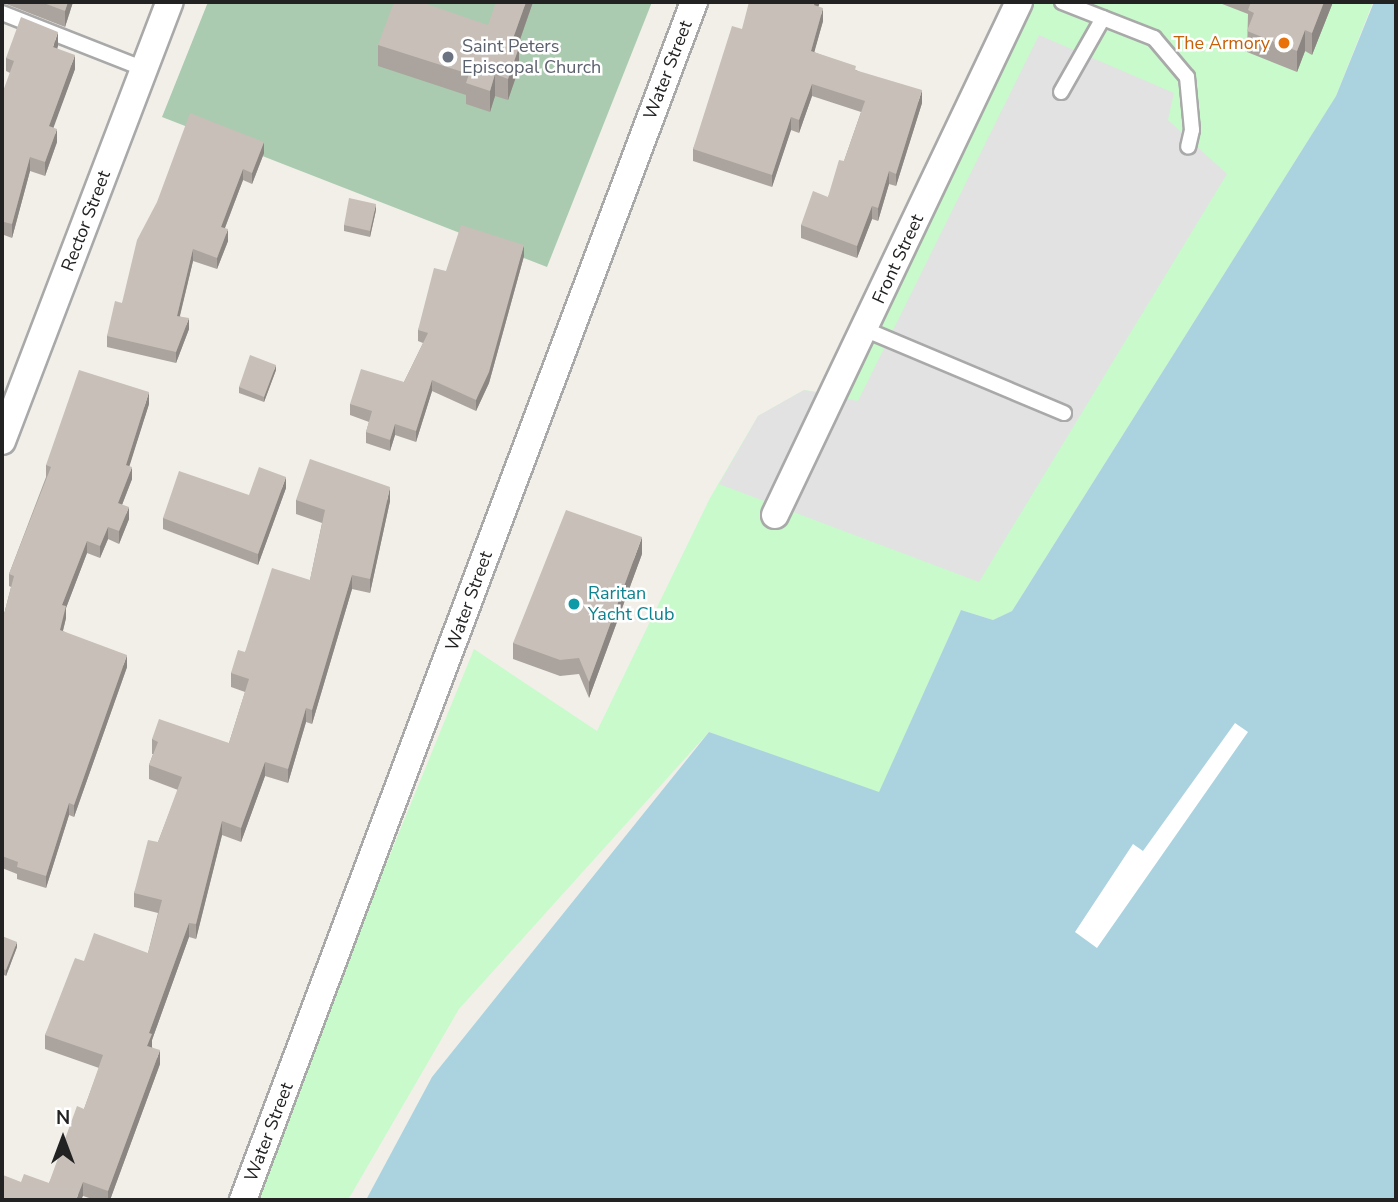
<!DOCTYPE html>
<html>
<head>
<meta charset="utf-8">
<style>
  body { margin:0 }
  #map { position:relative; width:1398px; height:1202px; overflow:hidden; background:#f2efe9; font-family:"Nunito Sans",sans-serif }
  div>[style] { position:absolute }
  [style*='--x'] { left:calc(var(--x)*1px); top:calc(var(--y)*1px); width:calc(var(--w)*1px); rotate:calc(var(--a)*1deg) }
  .cemetery>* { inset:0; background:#aacbaf }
  .park>* { inset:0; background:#c8facc }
  .parking>* { inset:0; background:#e2e2e2 }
  .water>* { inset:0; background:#aad3df }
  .pier>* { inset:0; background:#fff }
  .roads { filter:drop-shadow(2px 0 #a9a9a9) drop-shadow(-2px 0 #a9a9a9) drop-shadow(0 2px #a9a9a9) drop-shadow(0 -2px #a9a9a9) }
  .lane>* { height:14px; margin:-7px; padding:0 7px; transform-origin:7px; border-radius:7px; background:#fff }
  .street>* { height:26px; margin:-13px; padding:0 13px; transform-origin:13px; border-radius:13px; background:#fff }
  .wall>* { inset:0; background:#aba49e }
  .shaded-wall>* { inset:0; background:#8b8681 }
  .building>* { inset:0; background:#c7bfb8 }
  .dots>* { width:19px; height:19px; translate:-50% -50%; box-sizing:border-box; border:4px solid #fff; border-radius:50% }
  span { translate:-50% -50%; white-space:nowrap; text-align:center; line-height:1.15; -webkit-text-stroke:5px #fff; paint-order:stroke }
  .food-label { font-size:18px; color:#c56008 }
  .right { translate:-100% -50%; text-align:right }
  .worship-label { font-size:18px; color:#5b616d }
  .left { translate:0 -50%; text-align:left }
  .street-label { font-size:18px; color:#222 }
  .culture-label { font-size:18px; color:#0d838f }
  .frame { position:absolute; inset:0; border:4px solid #222; pointer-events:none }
  .north { position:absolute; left:28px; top:1104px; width:70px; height:70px; -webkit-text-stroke:5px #fff; paint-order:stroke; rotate:0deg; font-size:19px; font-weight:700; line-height:28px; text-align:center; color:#222 }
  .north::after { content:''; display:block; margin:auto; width:24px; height:32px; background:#222; clip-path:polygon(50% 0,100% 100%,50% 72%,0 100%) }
</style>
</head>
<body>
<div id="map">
  <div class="cemetery">
    <i style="clip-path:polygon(208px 2px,652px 2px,547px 267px,162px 117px)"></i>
  </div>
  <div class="park">
    <i style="clip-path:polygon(1019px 2px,1373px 2px,1336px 96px,1012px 611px,993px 620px,961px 610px,879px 793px,709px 732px,459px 1009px,348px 1200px,249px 1200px,474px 649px,597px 731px,710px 498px,758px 416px,804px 390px,832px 394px)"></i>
  </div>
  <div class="parking">
    <i style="clip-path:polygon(1039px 35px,1174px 93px,1168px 120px,1227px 174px,979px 582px,719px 484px,758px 416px,804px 390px,858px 401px)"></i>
  </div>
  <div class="water">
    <i style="clip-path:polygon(1374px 2px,1396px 2px,1396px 1200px,366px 1200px,432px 1077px,709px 732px,879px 792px,961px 610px,993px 620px,1012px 611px,1336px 96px)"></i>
  </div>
  <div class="pier">
    <i style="clip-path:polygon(1235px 723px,1248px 732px,1097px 948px,1075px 932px,1133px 844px,1143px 851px)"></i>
  </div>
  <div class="roads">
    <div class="lane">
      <i style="--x:1062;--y:2;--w:99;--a:21.4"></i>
      <i style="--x:1154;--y:38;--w:51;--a:49.8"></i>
      <i style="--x:1187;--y:77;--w:53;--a:84.6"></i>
      <i style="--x:1192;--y:130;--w:17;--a:103"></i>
      <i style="--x:2;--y:13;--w:153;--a:21.5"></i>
      <i style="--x:1061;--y:92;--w:85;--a:-60.4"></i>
      <i style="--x:864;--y:329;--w:217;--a:22.8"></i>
    </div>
    <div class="street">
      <i style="--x:2;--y:441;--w:470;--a:-69.1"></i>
      <i style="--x:775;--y:515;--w:568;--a:-64.56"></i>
      <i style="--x:243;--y:1200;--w:1280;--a:-69.37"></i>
    </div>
  </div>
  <div class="wall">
    <i style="clip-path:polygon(6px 2px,73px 2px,65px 27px,6px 4px)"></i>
    <i style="clip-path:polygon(533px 2px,518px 46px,519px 68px,508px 100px,495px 96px,490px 112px,466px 104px,466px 95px,378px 66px,378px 45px,488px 25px)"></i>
    <i style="clip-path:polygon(820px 2px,818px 7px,823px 21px,814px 52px,856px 70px,922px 103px,896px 186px,889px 184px,878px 221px,872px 219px,857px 258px,801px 238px,801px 225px,828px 197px,844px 161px,861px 112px,812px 96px,799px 133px,791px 130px,772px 187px,693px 161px,693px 149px,742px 29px)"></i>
    <i style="clip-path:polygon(1217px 2px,1333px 2px,1312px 55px,1305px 51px,1297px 72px,1247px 52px,1248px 14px)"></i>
    <i style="clip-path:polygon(58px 46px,57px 48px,75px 69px,53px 127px,57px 142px,45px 176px,30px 171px,12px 238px,4px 235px,2px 240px,10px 73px,6px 71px,6px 58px)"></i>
    <i style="clip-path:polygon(264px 142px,264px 153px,252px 184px,243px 180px,225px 228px,228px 241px,217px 269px,193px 261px,180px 316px,189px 329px,176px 363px,107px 347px,107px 336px,122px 303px)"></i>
    <i style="clip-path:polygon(376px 210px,370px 237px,344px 231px,344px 225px)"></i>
    <i style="clip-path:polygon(524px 256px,489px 383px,476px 411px,432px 391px,416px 442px,395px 435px,390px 451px,366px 443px,366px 432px,369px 422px,350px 415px,350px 404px,404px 382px,423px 343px,418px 341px,418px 330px,446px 271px)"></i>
    <i style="clip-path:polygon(276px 370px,264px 402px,239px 393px,239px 387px)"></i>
    <i style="clip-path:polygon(149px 404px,129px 466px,132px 479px,122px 505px,129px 519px,119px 544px,108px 539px,100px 558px,87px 553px,66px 608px,66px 618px,63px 631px,127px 667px,74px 817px,69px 815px,46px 888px,17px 879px,17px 874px,2px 868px,2px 622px,11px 587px,9px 586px,9px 574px,46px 477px,46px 465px)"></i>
    <i style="clip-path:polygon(286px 488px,258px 565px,163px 529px,163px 518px,249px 495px)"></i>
    <i style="clip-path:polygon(296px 500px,390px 501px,370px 593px,352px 589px,312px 724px,306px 722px,288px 783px,265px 776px,241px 842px,222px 835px,196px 939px,189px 937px,152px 1040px,152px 1047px,160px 1064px,110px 1200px,95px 1200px,83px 1196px,21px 1182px,49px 1183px,84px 1109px,99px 1068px,45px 1049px,45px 1035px,84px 961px,148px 953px,158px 913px,134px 907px,134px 893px,158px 842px,178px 790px,149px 779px,149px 765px,153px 754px,152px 754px,152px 739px,229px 743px,245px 692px,231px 687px,231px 673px,245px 652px,310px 580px,322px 523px,296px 514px)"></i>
    <i style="clip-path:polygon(642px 554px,589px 698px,579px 674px,560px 676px,513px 659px,513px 643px)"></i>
    <i style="clip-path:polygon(2px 936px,17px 947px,6px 976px,2px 974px)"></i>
  </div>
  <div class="shaded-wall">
    <i style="clip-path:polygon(68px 2px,73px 2px,65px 27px,65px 11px)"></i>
    <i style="clip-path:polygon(526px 2px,533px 2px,511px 65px,511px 44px)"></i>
    <i style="clip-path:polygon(815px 2px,820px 2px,814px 18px,814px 5px)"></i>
    <i style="clip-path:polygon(1324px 2px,1333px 2px,1312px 55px,1312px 33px)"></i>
    <i style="clip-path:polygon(823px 8px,823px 21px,811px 64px,811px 51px)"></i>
    <i style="clip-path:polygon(1305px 30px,1305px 51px,1297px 72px,1297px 51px)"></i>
    <i style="clip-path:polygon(58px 32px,58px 46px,53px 61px,53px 47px)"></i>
    <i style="clip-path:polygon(519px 47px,519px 68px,508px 100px,508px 79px)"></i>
    <i style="clip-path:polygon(75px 55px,75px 69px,49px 140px,49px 126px)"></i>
    <i style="clip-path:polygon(495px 74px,495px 96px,490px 112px,490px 91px)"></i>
    <i style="clip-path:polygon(812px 84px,812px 96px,799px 133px,799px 120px)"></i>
    <i style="clip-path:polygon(922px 90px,922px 103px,896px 186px,896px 174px)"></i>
    <i style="clip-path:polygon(791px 117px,791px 130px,772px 187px,772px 175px)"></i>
    <i style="clip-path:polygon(57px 129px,57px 142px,45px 176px,45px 162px)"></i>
    <i style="clip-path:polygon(264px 142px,264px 153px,252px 184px,252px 173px)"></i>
    <i style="clip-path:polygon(30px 157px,30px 171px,12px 238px,12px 224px)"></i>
    <i style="clip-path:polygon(243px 169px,243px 180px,221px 238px,221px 227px)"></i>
    <i style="clip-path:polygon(889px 171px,889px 184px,878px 221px,878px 208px)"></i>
    <i style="clip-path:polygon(376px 204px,376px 210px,370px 237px,370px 231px)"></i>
    <i style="clip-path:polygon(872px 206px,872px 219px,857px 258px,857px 246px)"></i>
    <i style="clip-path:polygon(4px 222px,4px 235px,2px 240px,2px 227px)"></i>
    <i style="clip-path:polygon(228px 229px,228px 241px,217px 269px,217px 258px)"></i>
    <i style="clip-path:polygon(524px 245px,524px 256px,489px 383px,476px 411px,476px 400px)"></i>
    <i style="clip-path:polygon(193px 249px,193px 261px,177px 327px,177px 316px)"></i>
    <i style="clip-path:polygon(189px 318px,189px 329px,176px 363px,176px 352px)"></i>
    <i style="clip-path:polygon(276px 365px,276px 370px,264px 402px,264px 397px)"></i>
    <i style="clip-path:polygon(432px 380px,432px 391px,416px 442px,416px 431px)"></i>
    <i style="clip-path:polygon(149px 392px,149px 404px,126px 477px,126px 465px)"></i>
    <i style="clip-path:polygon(395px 424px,395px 435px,390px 451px,390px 440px)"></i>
    <i style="clip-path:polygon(132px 467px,132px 479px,118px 515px,118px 503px)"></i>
    <i style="clip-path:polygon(286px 477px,286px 488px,258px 565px,258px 554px)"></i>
    <i style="clip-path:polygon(390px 487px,390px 501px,370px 593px,370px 579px)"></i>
    <i style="clip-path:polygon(129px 507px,129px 519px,119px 544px,119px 531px)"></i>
    <i style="clip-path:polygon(108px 527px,108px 539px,100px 558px,100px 546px)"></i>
    <i style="clip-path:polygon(642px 537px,642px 554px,589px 698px,589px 682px)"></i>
    <i style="clip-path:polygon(87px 541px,87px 553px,66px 608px,66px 618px,60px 642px,60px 630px,62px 605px)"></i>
    <i style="clip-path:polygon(352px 575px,352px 589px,312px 724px,312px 710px)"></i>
    <i style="clip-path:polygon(127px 655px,127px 667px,74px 817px,74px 805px)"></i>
    <i style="clip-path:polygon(306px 708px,306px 722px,288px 783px,288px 769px)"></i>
    <i style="clip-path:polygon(265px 762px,265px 776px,241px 842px,241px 828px)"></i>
    <i style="clip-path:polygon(69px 803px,69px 815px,46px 888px,46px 876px)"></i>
    <i style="clip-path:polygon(222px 821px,222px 835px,196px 939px,196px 924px)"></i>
    <i style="clip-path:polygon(189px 923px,189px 937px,152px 1040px,152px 1048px,147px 1046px,149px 1033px)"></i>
    <i style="clip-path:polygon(17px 942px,17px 947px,6px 976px,6px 970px)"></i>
    <i style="clip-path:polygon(160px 1050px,160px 1064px,110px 1200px,108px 1200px,108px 1191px)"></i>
    <i style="clip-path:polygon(83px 1182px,83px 1196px,81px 1200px,76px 1200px)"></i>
  </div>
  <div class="building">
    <i style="clip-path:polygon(41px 2px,68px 2px,65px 11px)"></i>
    <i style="clip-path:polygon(394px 2px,421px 2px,488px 25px,496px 2px,526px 2px,511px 44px,519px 47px,508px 79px,495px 74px,490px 91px,466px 83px,469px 74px,378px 45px)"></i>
    <i style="clip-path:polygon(749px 2px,815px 2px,814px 5px,823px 8px,811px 51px,856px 66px,855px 70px,922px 90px,896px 174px,889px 171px,878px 208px,872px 206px,857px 246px,801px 225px,813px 191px,828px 197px,839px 160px,844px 161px,865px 101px,812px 84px,799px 120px,791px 117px,772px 175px,693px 149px,732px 26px,742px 29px)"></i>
    <i style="clip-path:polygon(1251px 2px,1324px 2px,1312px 33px,1305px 30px,1297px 51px,1247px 31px,1254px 13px,1248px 10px)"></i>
    <i style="clip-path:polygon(21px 17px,58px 32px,53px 47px,75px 55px,49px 126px,57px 129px,45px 162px,30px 157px,12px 224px,4px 222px,2px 227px,2px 94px,14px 61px,6px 58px)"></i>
    <i style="clip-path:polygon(190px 113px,264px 142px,252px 173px,243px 169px,221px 227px,228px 229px,217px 258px,193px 249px,177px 316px,189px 318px,176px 352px,107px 336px,115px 301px,122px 303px,137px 240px,157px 202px)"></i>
    <i style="clip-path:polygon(349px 198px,376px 204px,370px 231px,344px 225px)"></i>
    <i style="clip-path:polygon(461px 225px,524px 245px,489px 372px,476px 400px,432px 380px,416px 431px,395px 424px,390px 440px,366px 432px,372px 411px,350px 404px,361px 369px,404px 382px,428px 333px,418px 330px,434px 268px,446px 271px)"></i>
    <i style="clip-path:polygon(250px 355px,276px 365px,264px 397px,239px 387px)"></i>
    <i style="clip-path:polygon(79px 370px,149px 392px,126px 465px,132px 467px,118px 503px,129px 507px,119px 531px,108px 527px,100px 546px,87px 541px,62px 605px,66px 606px,60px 630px,127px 655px,74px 805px,69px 803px,46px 876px,17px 867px,18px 862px,2px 856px,2px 622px,14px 576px,9px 574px,51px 467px,46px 465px)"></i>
    <i style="clip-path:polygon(310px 459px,390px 487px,370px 579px,352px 575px,312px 710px,306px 708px,288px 769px,265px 762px,241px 828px,222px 821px,196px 924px,189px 923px,149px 1033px,152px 1034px,147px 1046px,160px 1050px,108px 1191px,83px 1182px,76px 1200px,2px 1200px,2px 1179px,3px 1175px,21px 1182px,24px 1174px,49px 1183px,77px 1106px,84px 1109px,103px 1055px,45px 1035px,75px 958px,84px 961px,94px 933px,148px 953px,162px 900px,134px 893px,148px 840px,158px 842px,182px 777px,149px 765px,158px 742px,152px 739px,159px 719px,229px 743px,249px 679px,231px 673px,238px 650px,245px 652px,272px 568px,310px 580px,325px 510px,296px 500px)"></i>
    <i style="clip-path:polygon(259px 467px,286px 477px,258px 554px,163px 518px,179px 471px,249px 495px)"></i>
    <i style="clip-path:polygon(566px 510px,642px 537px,589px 682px,579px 658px,560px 660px,513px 643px)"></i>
    <i style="clip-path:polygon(2px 936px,17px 942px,6px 970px,2px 969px)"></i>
  </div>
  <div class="dots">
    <i style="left:1284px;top:43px;background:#e8710a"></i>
    <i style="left:448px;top:57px;background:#6b7280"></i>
    <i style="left:574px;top:604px;background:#0f9aa8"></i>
  </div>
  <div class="food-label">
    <span class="right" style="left:1270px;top:43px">The Armory</span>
  </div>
  <div class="worship-label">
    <span class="left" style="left:462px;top:57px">Saint Peters<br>Episcopal Church</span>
  </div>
  <div class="street-label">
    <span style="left:668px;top:70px;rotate:-69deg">Water Street</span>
    <span style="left:86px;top:221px;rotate:-69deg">Rector Street</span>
    <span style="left:898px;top:259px;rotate:-65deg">Front Street</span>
    <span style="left:469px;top:601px;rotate:-70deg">Water Street</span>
    <span style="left:269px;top:1132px;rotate:-69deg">Water Street</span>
  </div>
  <div class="culture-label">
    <span class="left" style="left:588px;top:604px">Raritan<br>Yacht Club</span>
  </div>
  <div class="frame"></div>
  <div class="north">N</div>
</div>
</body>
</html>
